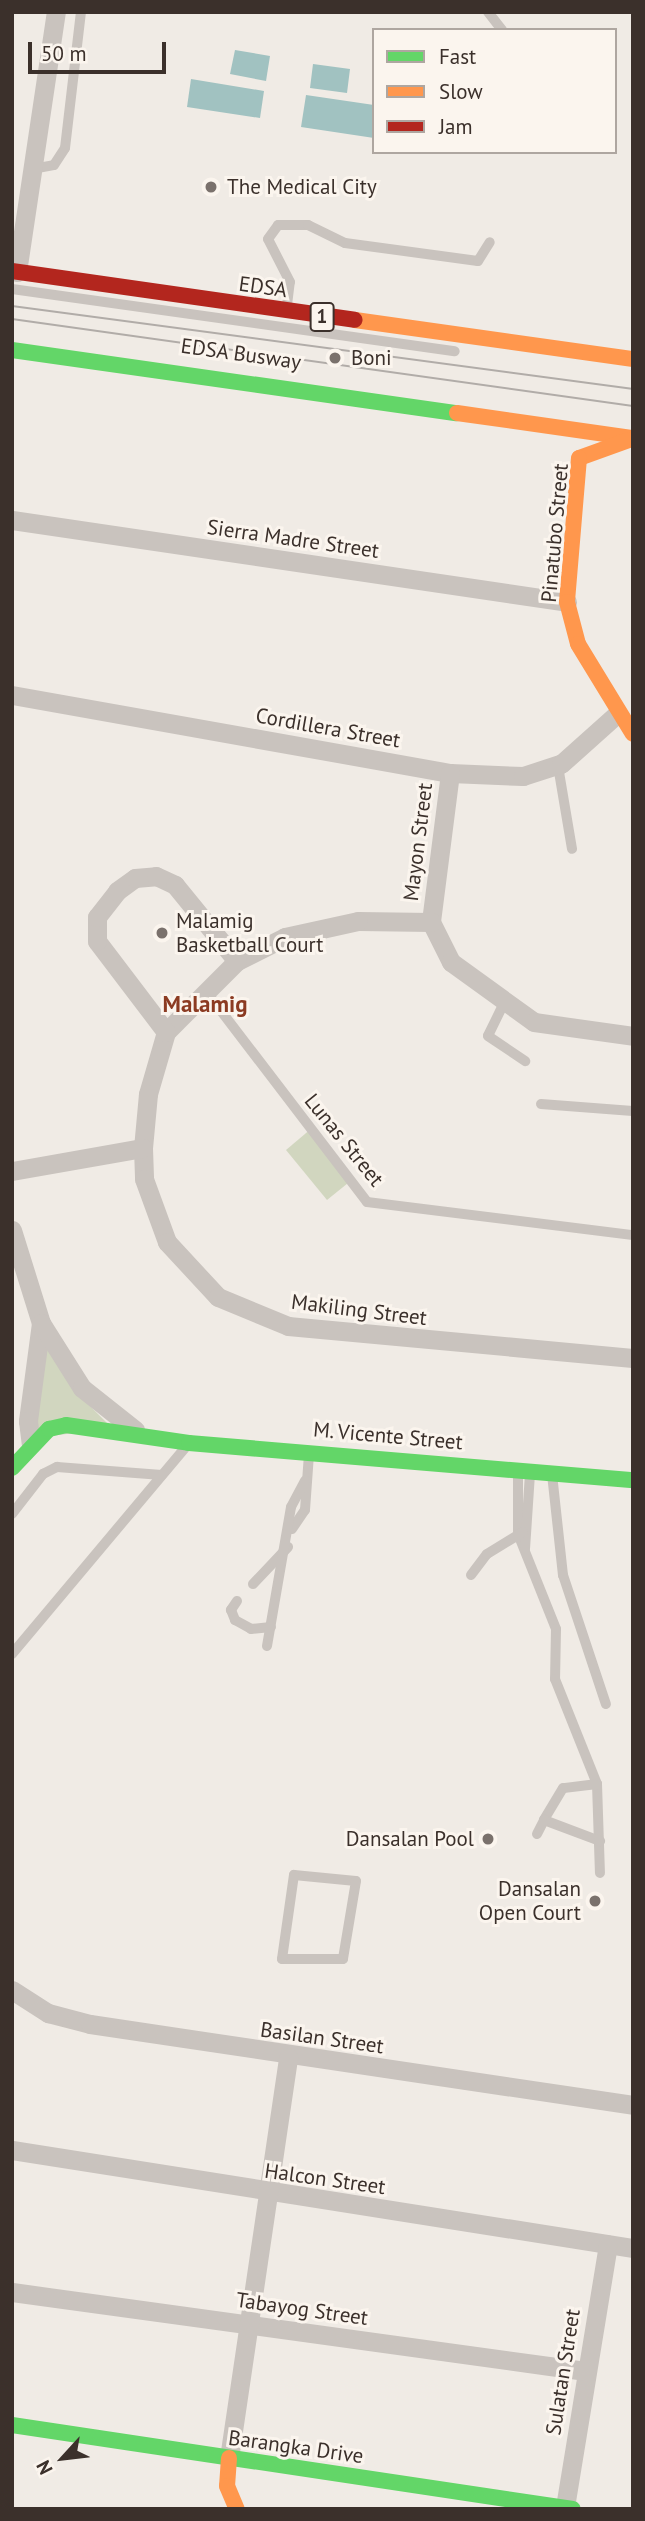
<!DOCTYPE html>
<html>
<head>
<meta charset="utf-8">
<style>
  body { margin:0 }
  #map { position:relative; width:645px; height:2521px; overflow:hidden; background:#f0ebe5; font-family:"PT Sans",sans-serif }
  div>[style] { position:absolute }
  [style*='--x'] { left:calc(var(--x)*1px); top:calc(var(--y)*1px); width:calc(var(--w)*1px); rotate:calc(var(--a)*1deg) }
  .green>* { inset:0; background:#d1d6bf }
  .water>* { inset:0; background:#a1c2c1 }
  .lane>* { height:10px; margin:-5px; padding:0 5px; transform-origin:5px; border-radius:5px; background:#c9c3be }
  .street>* { height:19px; margin:-9.5px; padding:0 9.5px; transform-origin:9.5px; border-radius:9.5px; background:#c9c3be }
  .fast>* { height:16px; margin:-8px; padding:0 8px; transform-origin:8px; border-radius:8px; background:#63d668 }
  .slow>* { height:16px; margin:-8px; padding:0 8px; transform-origin:8px; border-radius:8px; background:#ff974d }
  .jam>* { height:16px; margin:-8px; padding:0 8px; transform-origin:8px; border-radius:8px; background:#b3261e }
  .tram>* { height:2px; margin:-1px; padding:0 1px; transform-origin:1px; border-radius:1px; background:#b1aca8 }
  .dots>* { width:19px; height:19px; translate:-50% -50%; box-sizing:border-box; border:4px solid #fbf5ee; border-radius:50% }
  span { translate:-50% -50%; white-space:nowrap; text-align:center; line-height:1.15; -webkit-text-stroke:6px #fbf5ee; paint-order:stroke }
  .shield-label span { padding:2px 5px; background:#fbf5ee; border:2px solid; border-radius:5px; -webkit-text-stroke-width:0 }
  .shield-label { font-size:19px; color:#3b302b; font-weight:700 }
  .poi-label { font-size:21px; color:#3b302b }
  .left { translate:0 -50%; text-align:left }
  .right { translate:-100% -50%; text-align:right }
  .street-label { font-size:21px; color:#3b302b }
  .neighbourhood-label { font-size:23px; color:#8c3b22; font-weight:700 }
  .frame { position:absolute; inset:0; border:14px solid #3b302b; pointer-events:none }
  .legend { position:absolute; left:372px; top:28px; width:245px; height:126px; box-sizing:border-box; background:#fbf5ee; border:2px solid #aea6a0; margin:0; padding:9px 12px; list-style:none; font-size:21px; color:#3b302b }
  .legend li { display:flex; align-items:center; gap:14px; height:35px }
  .legend b { width:35px; border:2px solid #aea6a0 }
  .north { position:absolute; left:28px; top:2423px; width:70px; height:70px; -webkit-text-stroke:5px #fbf5ee; paint-order:stroke; rotate:243deg; font-size:19px; font-weight:700; line-height:28px; text-align:center; color:#3b302b }
  .north::after { content:''; display:block; margin:auto; width:24px; height:32px; background:#3b302b; clip-path:polygon(50% 0,100% 100%,50% 72%,0 100%) }
  .scale { position:absolute; left:28px; top:42px; width:138px; height:32px; box-sizing:border-box; border:4px solid #3b302b; border-top:0; padding-left:9px; font-size:21px; line-height:24px; white-space:nowrap; color:#3b302b; -webkit-text-stroke:5px #fbf5ee; paint-order:stroke }
</style>
</head>
<body>
<div id="map">
  <div class="green">
    <i style="clip-path:polygon(312px 1128px,353px 1179px,327px 1200px,286px 1150px)"></i>
    <i style="clip-path:polygon(46px 1345px,76px 1392px,113px 1429px,30px 1438px)"></i>
  </div>
  <div class="water">
    <i style="clip-path:polygon(235px 50px,270px 56px,266px 81px,230px 74px)"></i>
    <i style="clip-path:polygon(313px 64px,350px 69px,347px 93px,310px 88px)"></i>
    <i style="clip-path:polygon(191px 79px,264px 91px,260px 118px,187px 107px)"></i>
    <i style="clip-path:polygon(306px 95px,374px 105px,374px 138px,301px 127px)"></i>
  </div>
  <div class="lane">
    <i style="--x:488;--y:12;--w:23;--a:52"></i>
    <i style="--x:32;--y:169;--w:22;--a:-10"></i>
    <i style="--x:54;--y:165;--w:20;--a:-57"></i>
    <i style="--x:65;--y:148;--w:137;--a:-83.3"></i>
    <i style="--x:12;--y:289;--w:447;--a:8"></i>
    <i style="--x:287;--y:305;--w:23;--a:-83"></i>
    <i style="--x:290;--y:282;--w:48;--a:-117.1"></i>
    <i style="--x:268;--y:239;--w:17;--a:-54"></i>
    <i style="--x:278;--y:225;--w:30;--a:0"></i>
    <i style="--x:308;--y:225;--w:41;--a:25.9"></i>
    <i style="--x:345;--y:243;--w:134;--a:7.7"></i>
    <i style="--x:478;--y:261;--w:22;--a:-58"></i>
    <i style="--x:558;--y:766;--w:84;--a:80.4"></i>
    <i style="--x:205;--y:990;--w:267;--a:52.6"></i>
    <i style="--x:367;--y:1202;--w:268;--a:7.1"></i>
    <i style="--x:503;--y:1005;--w:34;--a:116"></i>
    <i style="--x:488;--y:1036;--w:45;--a:34"></i>
    <i style="--x:541;--y:1104;--w:92;--a:4.4"></i>
    <i style="--x:518;--y:1473;--w:61;--a:90"></i>
    <i style="--x:518;--y:1534;--w:102;--a:68.2"></i>
    <i style="--x:556;--y:1629;--w:50;--a:91.1"></i>
    <i style="--x:555;--y:1679;--w:113;--a:68.2"></i>
    <i style="--x:597;--y:1784;--w:89;--a:88.1"></i>
    <i style="--x:552;--y:1474;--w:102;--a:83.8"></i>
    <i style="--x:563;--y:1575;--w:136;--a:71.6"></i>
    <i style="--x:12;--y:1514;--w:51;--a:-52.2"></i>
    <i style="--x:43;--y:1474;--w:16;--a:-27"></i>
    <i style="--x:57;--y:1467;--w:105;--a:4.4"></i>
    <i style="--x:292;--y:1529;--w:23;--a:-56"></i>
    <i style="--x:305;--y:1510;--w:56;--a:-85.9"></i>
    <i style="--x:525;--y:1549;--w:76;--a:-86.2"></i>
    <i style="--x:471;--y:1575;--w:26;--a:-53"></i>
    <i style="--x:487;--y:1554;--w:42;--a:-31.4"></i>
    <i style="--x:253;--y:1584;--w:51;--a:-46.6"></i>
    <i style="--x:237;--y:1601;--w:11;--a:124"></i>
    <i style="--x:231;--y:1610;--w:11;--a:68"></i>
    <i style="--x:235;--y:1620;--w:18;--a:29"></i>
    <i style="--x:251;--y:1629;--w:20;--a:-6"></i>
    <i style="--x:267;--y:1646;--w:141;--a:-80.2"></i>
    <i style="--x:291;--y:1507;--w:30;--a:-62"></i>
    <i style="--x:12;--y:1654;--w:270;--a:-50"></i>
    <i style="--x:597;--y:1784;--w:34;--a:173"></i>
    <i style="--x:563;--y:1788;--w:37;--a:121"></i>
    <i style="--x:544;--y:1820;--w:60;--a:20.6"></i>
    <i style="--x:537;--y:1834;--w:16;--a:-63"></i>
    <i style="--x:294;--y:1875;--w:62;--a:5.5"></i>
    <i style="--x:356;--y:1881;--w:79;--a:99.5"></i>
    <i style="--x:343;--y:1959;--w:61;--a:180"></i>
    <i style="--x:282;--y:1959;--w:85;--a:-81.9"></i>
  </div>
  <div class="street">
    <i style="--x:17;--y:272;--w:263;--a:-81.5"></i>
    <i style="--x:12;--y:520;--w:561;--a:8.4"></i>
    <i style="--x:12;--y:695;--w:445;--a:10.1"></i>
    <i style="--x:450;--y:773;--w:73;--a:2.4"></i>
    <i style="--x:523;--y:776;--w:40;--a:-18"></i>
    <i style="--x:561;--y:764;--w:75;--a:-41.8"></i>
    <i style="--x:450;--y:773;--w:150;--a:97.3"></i>
    <i style="--x:431;--y:922;--w:45;--a:63.4"></i>
    <i style="--x:451;--y:962;--w:102;--a:35.9"></i>
    <i style="--x:534;--y:1022;--w:100;--a:8"></i>
    <i style="--x:431;--y:922;--w:73;--a:-179.2"></i>
    <i style="--x:358;--y:921;--w:75;--a:167.6"></i>
    <i style="--x:285;--y:937;--w:54;--a:153.4"></i>
    <i style="--x:237;--y:961;--w:100;--a:135"></i>
    <i style="--x:166;--y:1032;--w:65;--a:106.2"></i>
    <i style="--x:148;--y:1094;--w:54;--a:95.3"></i>
    <i style="--x:143;--y:1148;--w:31;--a:88"></i>
    <i style="--x:144;--y:1179;--w:67;--a:69.9"></i>
    <i style="--x:167;--y:1242;--w:75;--a:47.2"></i>
    <i style="--x:218;--y:1297;--w:76;--a:22.5"></i>
    <i style="--x:288;--y:1326;--w:346;--a:5.3"></i>
    <i style="--x:166;--y:1032;--w:114;--a:-127.2"></i>
    <i style="--x:97;--y:941;--w:24;--a:-90"></i>
    <i style="--x:97;--y:917;--w:33;--a:-52"></i>
    <i style="--x:117;--y:891;--w:22;--a:-36"></i>
    <i style="--x:135;--y:878;--w:21;--a:-5"></i>
    <i style="--x:156;--y:876;--w:21;--a:25"></i>
    <i style="--x:175;--y:885;--w:98;--a:50.8"></i>
    <i style="--x:12;--y:1171;--w:133;--a:-10"></i>
    <i style="--x:12;--y:1230;--w:97;--a:72.7"></i>
    <i style="--x:41;--y:1323;--w:99;--a:97.6"></i>
    <i style="--x:28;--y:1421;--w:23;--a:83"></i>
    <i style="--x:41;--y:1323;--w:77;--a:57.8"></i>
    <i style="--x:82;--y:1388;--w:68;--a:38.4"></i>
    <i style="--x:12;--y:1990;--w:43;--a:32.6"></i>
    <i style="--x:48;--y:2013;--w:43;--a:14.7"></i>
    <i style="--x:90;--y:2024;--w:549;--a:8.48"></i>
    <i style="--x:12;--y:2150;--w:629;--a:8.97"></i>
    <i style="--x:12;--y:2292;--w:579;--a:7.84"></i>
    <i style="--x:229;--y:2458;--w:405;--a:-81.6"></i>
    <i style="--x:565;--y:2507;--w:266;--a:-80.7"></i>
  </div>
  <div class="fast">
    <i style="--x:12;--y:350;--w:449;--a:8.1"></i>
    <i style="--x:12;--y:1468;--w:54;--a:-46.5"></i>
    <i style="--x:49;--y:1429;--w:17;--a:-13"></i>
    <i style="--x:66;--y:1425;--w:124;--a:8.3"></i>
    <i style="--x:189;--y:1443;--w:446;--a:4.8"></i>
    <i style="--x:12;--y:2425;--w:567;--a:8.52"></i>
  </div>
  <div class="slow">
    <i style="--x:355;--y:320;--w:281;--a:8"></i>
    <i style="--x:457;--y:413;--w:178;--a:8.1"></i>
    <i style="--x:629;--y:440;--w:53;--a:160.2"></i>
    <i style="--x:579;--y:458;--w:144;--a:94.8"></i>
    <i style="--x:567;--y:602;--w:43;--a:75.3"></i>
    <i style="--x:578;--y:644;--w:105;--a:58.6"></i>
    <i style="--x:229;--y:2458;--w:28;--a:94"></i>
    <i style="--x:227;--y:2486;--w:25;--a:67"></i>
  </div>
  <div class="jam">
    <i style="--x:12;--y:271;--w:346;--a:8.1"></i>
  </div>
  <div class="tram">
    <i style="--x:12;--y:306;--w:627;--a:7.61"></i>
    <i style="--x:12;--y:319;--w:627;--a:7.98"></i>
  </div>
  <div class="dots">
    <i style="left:211px;top:187px;background:#7a716c"></i>
    <i style="left:335px;top:358px;background:#7a716c"></i>
    <i style="left:162px;top:933px;background:#7a716c"></i>
    <i style="left:488px;top:1839px;background:#7a716c"></i>
    <i style="left:595px;top:1901px;background:#7a716c"></i>
  </div>
  <div class="shield-label">
    <span style="left:322px;top:317px">1</span>
  </div>
  <div class="poi-label">
    <span class="left" style="left:227px;top:187px">The Medical City</span>
    <span class="left" style="left:351px;top:358px">Boni</span>
    <span class="left" style="left:176px;top:933px">Malamig<br>Basketball Court</span>
    <span class="right" style="left:474px;top:1839px">Dansalan Pool</span>
    <span class="right" style="left:581px;top:1901px">Dansalan<br>Open Court</span>
  </div>
  <div class="street-label">
    <span style="left:263px;top:287px;rotate:8deg">EDSA</span>
    <span style="left:241px;top:354px;rotate:8deg">EDSA Busway</span>
    <span style="left:555px;top:533px;rotate:-85deg">Pinatubo Street</span>
    <span style="left:293px;top:539px;rotate:8deg">Sierra Madre Street</span>
    <span style="left:328px;top:728px;rotate:10deg">Cordillera Street</span>
    <span style="left:418px;top:842px;rotate:-83deg">Mayon Street</span>
    <span style="left:344px;top:1140px;rotate:51deg">Lunas Street</span>
    <span style="left:359px;top:1310px;rotate:7deg">Makiling Street</span>
    <span style="left:388px;top:1436px;rotate:5deg">M. Vicente Street</span>
    <span style="left:322px;top:2038px;rotate:8deg">Basilan Street</span>
    <span style="left:325px;top:2179px;rotate:8deg">Halcon Street</span>
    <span style="left:302px;top:2309px;rotate:8deg">Tabayog Street</span>
    <span style="left:563px;top:2372px;rotate:-81deg">Sulatan Street</span>
    <span style="left:296px;top:2447px;rotate:8deg">Barangka Drive</span>
  </div>
  <div class="neighbourhood-label">
    <span style="left:205px;top:1004px">Malamig</span>
  </div>
  <div class="frame"></div>
  <ul class="legend">
  <li><b style="height:9px;background:#63d668"></b>Fast</li>
  <li><b style="height:9px;background:#ff974d"></b>Slow</li>
  <li><b style="height:9px;background:#b3261e"></b>Jam</li>
  </ul>
  <div class="north">N</div>
  <div class="scale">50 m</div>
</div>
</body>
</html>
